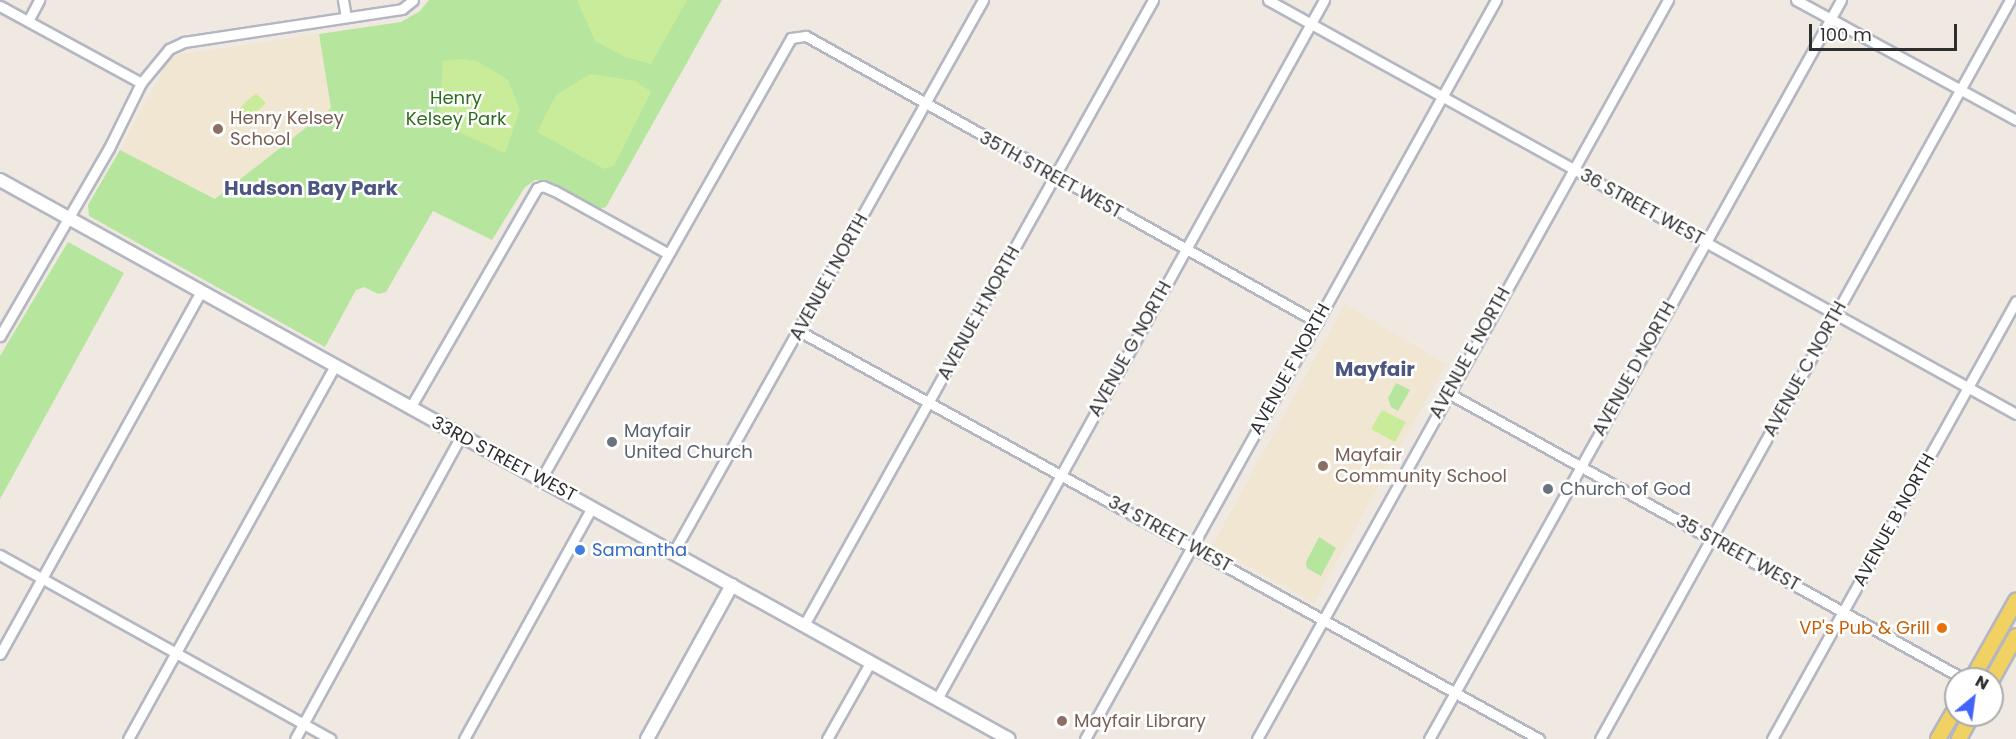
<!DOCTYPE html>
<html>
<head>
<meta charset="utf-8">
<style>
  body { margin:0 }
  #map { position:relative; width:2016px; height:739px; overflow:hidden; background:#efe9e1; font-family:Poppins,sans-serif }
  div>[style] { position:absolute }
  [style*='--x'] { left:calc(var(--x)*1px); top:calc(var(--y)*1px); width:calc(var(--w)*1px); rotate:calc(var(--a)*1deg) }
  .education>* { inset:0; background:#f0e6d1 }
  .green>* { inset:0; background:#b6e59e }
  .pitch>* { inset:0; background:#c9ec9a }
  .roads { filter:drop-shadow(2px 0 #b4b7c1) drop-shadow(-2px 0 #b4b7c1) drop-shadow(0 2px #b4b7c1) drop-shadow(0 -2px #b4b7c1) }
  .street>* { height:9px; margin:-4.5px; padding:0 4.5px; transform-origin:4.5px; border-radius:4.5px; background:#fff }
  .secondary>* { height:12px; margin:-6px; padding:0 6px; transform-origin:6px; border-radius:6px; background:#fff }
  .primary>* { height:14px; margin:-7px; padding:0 7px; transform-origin:7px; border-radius:7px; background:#f2d163 }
  .dots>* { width:16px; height:16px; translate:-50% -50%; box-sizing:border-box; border:3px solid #fff; border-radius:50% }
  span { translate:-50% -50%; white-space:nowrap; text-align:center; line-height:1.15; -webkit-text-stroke:5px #fff; paint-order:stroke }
  .park-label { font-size:18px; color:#2c6e1b }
  .education-label { font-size:18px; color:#785e54 }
  .left { translate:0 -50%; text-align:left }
  .street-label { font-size:18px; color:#2e2e2e }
  .worship-label { font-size:18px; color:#5b616d }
  .shop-label { font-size:18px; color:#366cbe }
  .food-label { font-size:18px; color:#c56008 }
  .right { translate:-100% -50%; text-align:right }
  .neighbourhood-label { font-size:20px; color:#4d5680; font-weight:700 }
  .north { position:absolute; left:1944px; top:667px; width:60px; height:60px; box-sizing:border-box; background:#fff; border:2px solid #ababab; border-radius:50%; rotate:29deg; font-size:16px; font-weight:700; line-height:24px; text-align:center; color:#2e2e2e }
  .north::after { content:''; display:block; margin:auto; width:21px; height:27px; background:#4264fb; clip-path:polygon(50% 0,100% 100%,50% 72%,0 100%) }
  .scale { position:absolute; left:1809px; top:24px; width:148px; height:27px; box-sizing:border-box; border:3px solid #2e2e2e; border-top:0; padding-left:8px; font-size:18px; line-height:21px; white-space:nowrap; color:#2e2e2e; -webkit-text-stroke:4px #fff; paint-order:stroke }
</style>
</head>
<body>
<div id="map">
  <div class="education">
    <i style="clip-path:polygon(319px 34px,331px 108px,215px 199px,120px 150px,166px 64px,177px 55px)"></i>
    <i style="clip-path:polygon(1345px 304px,1446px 364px,1314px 603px,1212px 546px)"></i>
  </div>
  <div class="green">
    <i style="clip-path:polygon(429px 0,722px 0,606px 207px,598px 209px,547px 180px,535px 180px,525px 187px,492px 240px,433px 211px,386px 292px,378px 294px,364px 287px,356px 290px,325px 347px,89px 216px,88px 205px,120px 150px,215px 199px,331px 108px,319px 34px,401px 22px,420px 11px)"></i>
    <i style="clip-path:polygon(68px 242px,124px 273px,0 499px,0 356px)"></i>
    <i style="clip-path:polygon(1396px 383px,1410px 390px,1398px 411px,1391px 407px,1388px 398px)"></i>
    <i style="clip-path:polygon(1319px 537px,1336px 548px,1321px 576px,1307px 568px,1306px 562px)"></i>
  </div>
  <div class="pitch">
    <i style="clip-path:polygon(577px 0,687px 0,651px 64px,625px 57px,595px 41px)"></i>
    <i style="clip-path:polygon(463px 59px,477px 61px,508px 80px,520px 110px,505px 153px,443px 125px,439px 117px,443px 61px)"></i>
    <i style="clip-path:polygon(590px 74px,636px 81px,651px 92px,614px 166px,604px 169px,537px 132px,556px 95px)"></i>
    <i style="clip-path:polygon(256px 93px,266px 103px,244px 125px,233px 114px)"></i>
    <i style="clip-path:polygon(1382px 410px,1406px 422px,1395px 442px,1371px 429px)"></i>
  </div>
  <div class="roads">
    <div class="street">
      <i style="--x:343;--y:0;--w:17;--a:80"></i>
      <i style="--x:1268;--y:0;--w:855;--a:28.96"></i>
      <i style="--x:1796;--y:0;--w:251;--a:28.6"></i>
      <i style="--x:0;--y:6;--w:161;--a:28.6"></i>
      <i style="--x:28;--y:21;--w:24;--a:-62"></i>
      <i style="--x:799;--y:331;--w:845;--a:28.87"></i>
      <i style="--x:0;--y:336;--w:217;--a:-59.9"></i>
      <i style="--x:109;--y:148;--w:72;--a:-63.8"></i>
      <i style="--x:141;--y:83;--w:44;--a:-50.5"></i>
      <i style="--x:169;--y:49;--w:17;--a:-25"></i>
      <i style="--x:184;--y:42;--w:220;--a:-8.6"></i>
      <i style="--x:402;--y:9;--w:14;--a:-39"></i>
      <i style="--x:1448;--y:393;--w:590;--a:29"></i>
      <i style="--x:410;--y:408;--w:254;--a:-60"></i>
      <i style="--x:537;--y:188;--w:6;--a:-18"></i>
      <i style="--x:543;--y:186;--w:13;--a:23"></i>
      <i style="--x:555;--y:191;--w:128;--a:29"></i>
      <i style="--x:541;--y:479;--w:507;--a:-60.45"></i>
      <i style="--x:791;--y:38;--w:15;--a:-8"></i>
      <i style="--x:806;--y:36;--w:586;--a:29.24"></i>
      <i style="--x:673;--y:553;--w:634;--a:-60.73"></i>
      <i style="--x:0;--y:555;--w:378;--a:29.1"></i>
      <i style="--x:804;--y:625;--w:716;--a:-60.82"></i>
      <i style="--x:0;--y:654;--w:415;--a:-61"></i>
      <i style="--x:937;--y:699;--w:799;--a:-61.03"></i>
      <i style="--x:128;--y:739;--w:427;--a:-61"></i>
      <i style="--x:295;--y:739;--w:345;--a:-61.3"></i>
      <i style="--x:464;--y:739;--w:265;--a:-61.1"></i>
      <i style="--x:827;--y:739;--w:87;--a:-60.5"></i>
      <i style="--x:1085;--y:739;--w:846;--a:-60.92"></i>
      <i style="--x:1257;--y:739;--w:846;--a:-60.92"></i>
      <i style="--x:1429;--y:739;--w:846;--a:-60.86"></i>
      <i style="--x:1600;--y:739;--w:845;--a:-60.98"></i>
      <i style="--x:1772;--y:739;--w:501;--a:-60.88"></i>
    </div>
    <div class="secondary">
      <i style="--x:0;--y:180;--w:1153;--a:28.99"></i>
      <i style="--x:647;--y:739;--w:176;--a:-61.1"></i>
    </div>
    <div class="primary">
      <i style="--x:1972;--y:679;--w:90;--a:-60.6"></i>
      <i style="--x:1992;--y:679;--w:49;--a:-60.8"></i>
      <i style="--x:1938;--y:739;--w:36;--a:-60"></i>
      <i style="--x:1959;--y:739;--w:27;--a:-62"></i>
    </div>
  </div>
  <div class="dots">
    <i style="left:218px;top:129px;background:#8d6e63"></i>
    <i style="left:612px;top:442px;background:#6b7280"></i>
    <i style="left:1323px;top:466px;background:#8d6e63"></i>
    <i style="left:1548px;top:489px;background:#6b7280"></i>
    <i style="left:580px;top:550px;background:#3f7fe0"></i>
    <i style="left:1942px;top:628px;background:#e8710a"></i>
    <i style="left:1062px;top:721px;background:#8d6e63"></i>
  </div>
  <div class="park-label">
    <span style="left:456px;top:109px">Henry<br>Kelsey Park</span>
  </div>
  <div class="education-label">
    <span class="left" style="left:230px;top:129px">Henry Kelsey<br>School</span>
    <span class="left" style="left:1335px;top:466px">Mayfair<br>Community School</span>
    <span class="left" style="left:1074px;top:721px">Mayfair Library</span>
  </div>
  <div class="street-label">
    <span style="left:1051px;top:175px;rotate:29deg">35TH STREET WEST</span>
    <span style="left:1642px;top:207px;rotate:29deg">36 STREET WEST</span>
    <span style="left:829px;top:277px;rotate:-61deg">AVENUE I NORTH</span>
    <span style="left:979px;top:313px;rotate:-61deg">AVENUE H NORTH</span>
    <span style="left:1130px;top:349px;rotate:-61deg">AVENUE G NORTH</span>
    <span style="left:1470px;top:353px;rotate:-61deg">AVENUE E NORTH</span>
    <span style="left:1290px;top:369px;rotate:-61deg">AVENUE F NORTH</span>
    <span style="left:1634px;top:369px;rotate:-61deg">AVENUE D NORTH</span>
    <span style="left:1805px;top:369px;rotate:-61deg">AVENUE C NORTH</span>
    <span style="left:504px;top:459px;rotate:28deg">33RD STREET WEST</span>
    <span style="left:1894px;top:520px;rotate:-61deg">AVENUE B NORTH</span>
    <span style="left:1170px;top:534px;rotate:29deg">34 STREET WEST</span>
    <span style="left:1738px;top:553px;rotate:29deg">35 STREET WEST</span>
  </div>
  <div class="worship-label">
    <span class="left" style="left:624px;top:442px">Mayfair<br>United Church</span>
    <span class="left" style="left:1560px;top:489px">Church of God</span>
  </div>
  <div class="shop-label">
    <span class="left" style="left:592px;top:550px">Samantha</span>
  </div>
  <div class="food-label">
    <span class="right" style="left:1930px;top:628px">VP's Pub &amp; Grill</span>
  </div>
  <div class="neighbourhood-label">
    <span style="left:311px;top:188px">Hudson Bay Park</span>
    <span style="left:1375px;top:369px">Mayfair</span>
  </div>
  <div class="north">N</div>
  <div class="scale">100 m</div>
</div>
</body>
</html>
